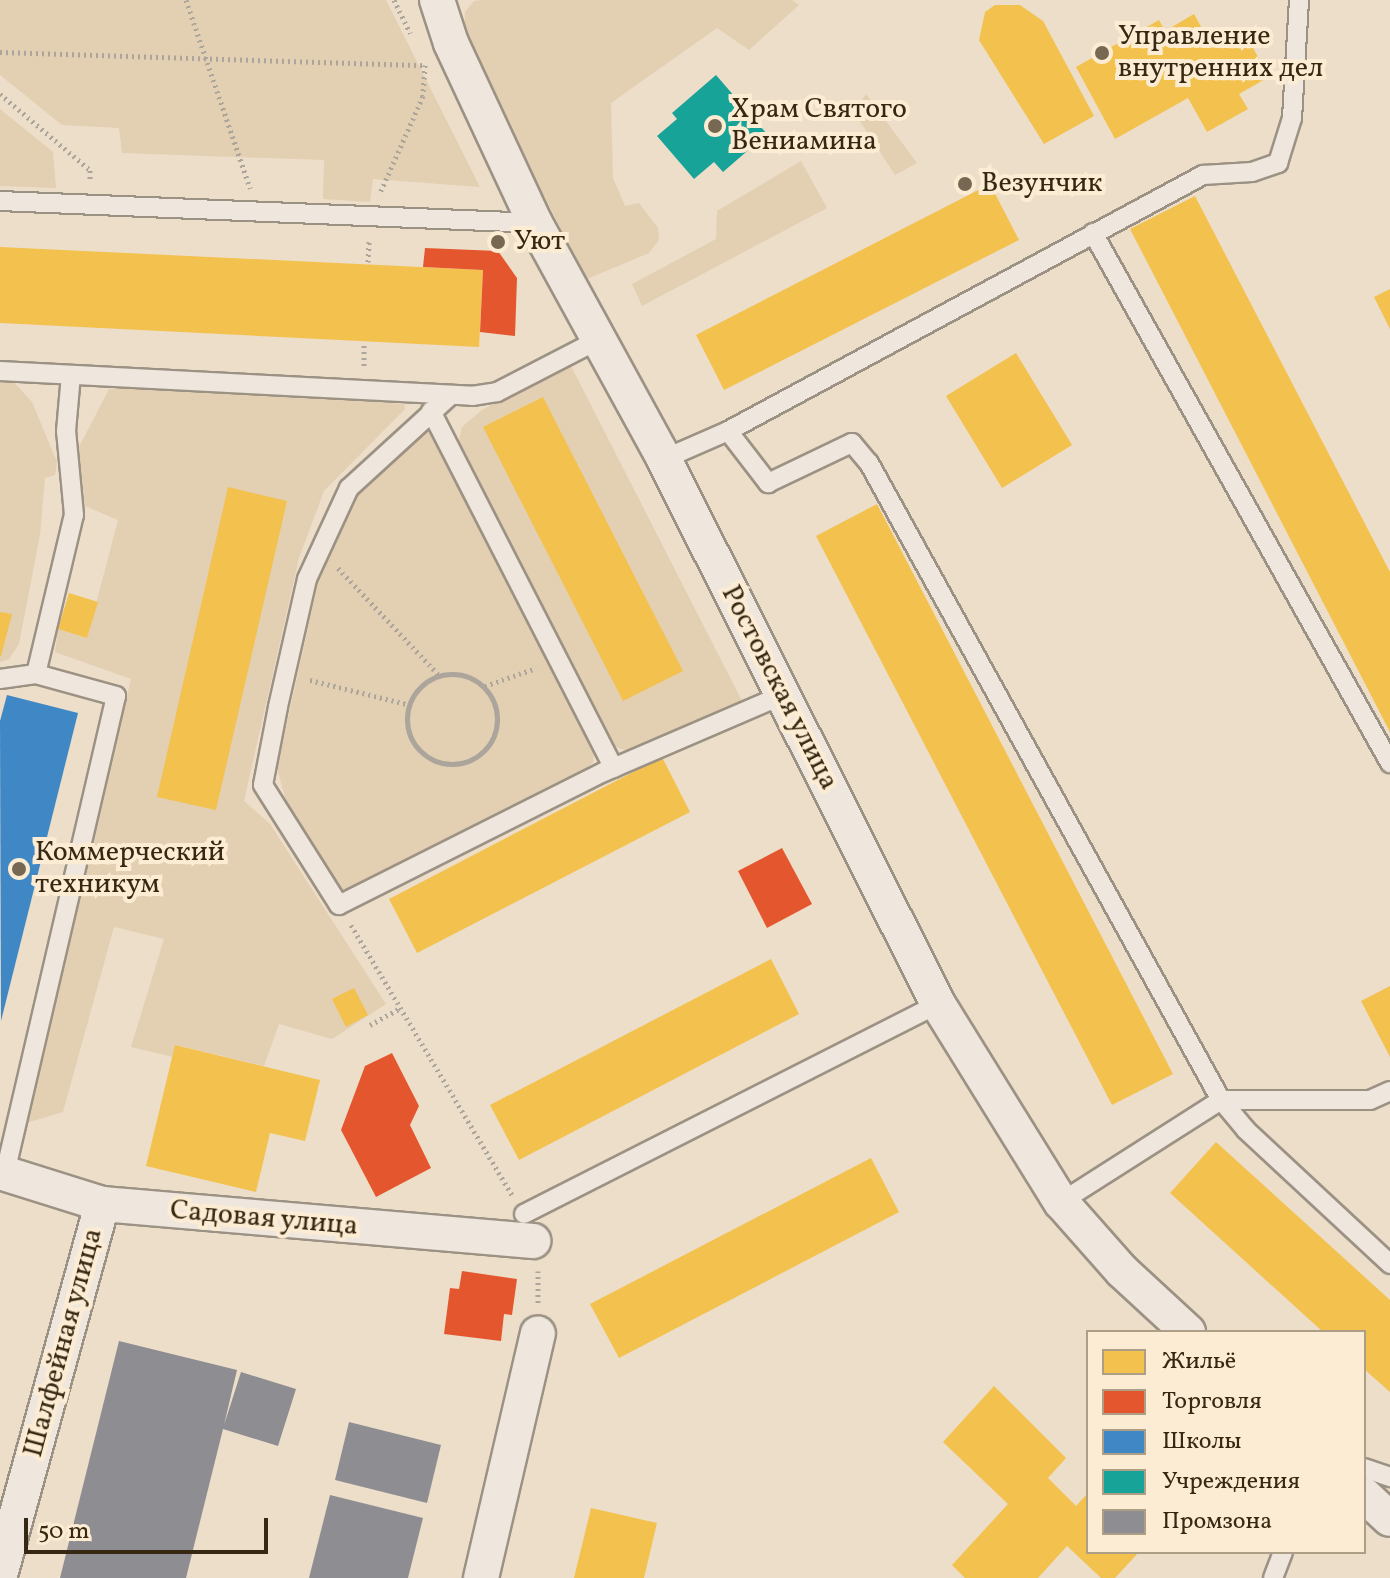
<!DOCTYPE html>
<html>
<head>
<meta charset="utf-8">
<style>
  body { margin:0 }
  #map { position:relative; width:1390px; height:1578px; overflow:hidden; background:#eddeca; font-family:Vollkorn,serif }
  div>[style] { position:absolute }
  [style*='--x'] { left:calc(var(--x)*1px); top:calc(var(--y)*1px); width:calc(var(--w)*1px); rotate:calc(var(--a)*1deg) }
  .green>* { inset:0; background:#e3cfb2 }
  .homes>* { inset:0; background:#f2c14e }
  .shops>* { inset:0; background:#e4572e }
  .schools>* { inset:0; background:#3f88c5 }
  .public>* { inset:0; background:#17a398 }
  .industry>* { inset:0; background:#8d8d92 }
  .path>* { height:5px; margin-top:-2.5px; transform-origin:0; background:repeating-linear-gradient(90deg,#aca59b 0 2px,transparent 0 6px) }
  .path>.ring { margin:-2.5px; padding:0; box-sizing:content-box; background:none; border:5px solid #aca59b; border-radius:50% }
  .roads { filter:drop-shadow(2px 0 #9c9284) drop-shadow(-2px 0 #9c9284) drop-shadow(0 2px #9c9284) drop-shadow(0 -2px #9c9284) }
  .lane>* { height:18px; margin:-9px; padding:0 9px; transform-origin:9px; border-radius:9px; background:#efe7dd }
  .street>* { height:34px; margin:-17px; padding:0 17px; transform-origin:17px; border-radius:17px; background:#efe7dd }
  .dots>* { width:22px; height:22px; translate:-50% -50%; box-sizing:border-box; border:4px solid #fcecd3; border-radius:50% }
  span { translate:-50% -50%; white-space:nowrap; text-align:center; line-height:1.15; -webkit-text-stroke:8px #fcecd3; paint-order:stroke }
  .poi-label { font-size:28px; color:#372813 }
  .left { translate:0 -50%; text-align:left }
  .street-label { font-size:28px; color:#372813 }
  .legend { position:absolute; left:1086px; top:1330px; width:280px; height:224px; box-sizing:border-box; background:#fcecd3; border:2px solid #ad9e86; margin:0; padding:10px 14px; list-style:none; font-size:24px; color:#372813 }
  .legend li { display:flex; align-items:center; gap:16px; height:40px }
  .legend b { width:40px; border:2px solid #ad9e86 }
  .scale { position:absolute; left:24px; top:1518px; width:244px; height:36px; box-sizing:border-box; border:4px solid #372813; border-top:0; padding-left:10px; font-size:24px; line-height:28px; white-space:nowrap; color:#372813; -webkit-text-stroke:6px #fcecd3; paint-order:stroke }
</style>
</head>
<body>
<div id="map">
  <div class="green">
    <i style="clip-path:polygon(0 0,386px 0,480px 187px,373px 179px,370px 202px,323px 199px,324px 160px,122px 153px,119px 128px,62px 125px,0 75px)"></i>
    <i style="clip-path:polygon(483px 0,792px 0,799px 5px,749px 50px,717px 28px,611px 103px,613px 178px,625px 206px,639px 203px,658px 228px,659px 240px,649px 253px,587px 279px,464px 42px,465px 12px,474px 1px)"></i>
    <i style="clip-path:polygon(866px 94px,917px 163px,895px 175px,854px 112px)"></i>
    <i style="clip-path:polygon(0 109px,53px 152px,56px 188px,0 186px)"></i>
    <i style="clip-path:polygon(801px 161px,827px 208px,642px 306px,632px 284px,716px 239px,717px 211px)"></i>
    <i style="clip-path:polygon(570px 364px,743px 703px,631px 753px,609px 744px,458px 444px,462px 427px,482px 410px)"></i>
    <i style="clip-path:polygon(0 378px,11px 379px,32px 402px,57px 462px,55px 475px,45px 478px,40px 535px,19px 644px,9px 659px,0 662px)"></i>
    <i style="clip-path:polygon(161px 386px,404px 404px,405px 409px,324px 491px,299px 558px,244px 801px,270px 824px,386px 1004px,332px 1039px,279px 1024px,264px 1066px,176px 1045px,173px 1057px,131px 1047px,164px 939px,114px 927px,63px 1112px,26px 1123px,131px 679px,55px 652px,58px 629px,87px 638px,118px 520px,85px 506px,77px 487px,79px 447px,109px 389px)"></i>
    <i style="clip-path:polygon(425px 430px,436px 437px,595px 746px,593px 762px,581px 777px,346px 895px,337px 892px,289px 812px,277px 768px,319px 578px,353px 497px)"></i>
  </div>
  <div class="homes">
    <i style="clip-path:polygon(995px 5px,1020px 5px,1043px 21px,1094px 116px,1044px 144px,979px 40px,985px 12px)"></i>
    <i style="clip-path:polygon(1194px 14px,1211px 45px,1242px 28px,1269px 77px,1239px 94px,1248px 109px,1207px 132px,1188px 98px,1115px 139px,1076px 67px,1159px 20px,1165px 31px)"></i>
    <i style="clip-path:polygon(990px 184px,1019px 240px,724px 390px,696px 335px)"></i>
    <i style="clip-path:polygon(1195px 196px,1390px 572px,1390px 732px,1130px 229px)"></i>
    <i style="clip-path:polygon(0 247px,483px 270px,479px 347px,0 323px)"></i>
    <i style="clip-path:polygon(1390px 289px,1390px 329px,1374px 297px)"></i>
    <i style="clip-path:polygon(1016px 353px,1072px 445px,1002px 488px,946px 396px)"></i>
    <i style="clip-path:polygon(543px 397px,683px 671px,623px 701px,483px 427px)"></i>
    <i style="clip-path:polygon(228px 487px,287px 501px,216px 810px,157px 797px)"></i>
    <i style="clip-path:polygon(877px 504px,1173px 1074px,1112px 1105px,816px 536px)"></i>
    <i style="clip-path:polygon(69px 593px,98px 602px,87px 638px,58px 629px)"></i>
    <i style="clip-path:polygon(0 612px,12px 614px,1px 656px,0 656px)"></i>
    <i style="clip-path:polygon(662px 757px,690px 812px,417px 953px,389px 899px)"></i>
    <i style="clip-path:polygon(771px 959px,799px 1014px,519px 1160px,490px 1105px)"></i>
    <i style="clip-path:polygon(1390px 986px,1390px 1057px,1361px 1001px)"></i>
    <i style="clip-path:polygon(354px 988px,368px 1015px,346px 1027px,332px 999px)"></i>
    <i style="clip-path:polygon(175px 1045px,320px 1080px,305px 1141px,270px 1133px,256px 1192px,146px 1166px)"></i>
    <i style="clip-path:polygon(1216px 1142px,1390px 1300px,1390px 1392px,1364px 1369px,1364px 1332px,1323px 1332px,1170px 1193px)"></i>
    <i style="clip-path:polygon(871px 1158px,899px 1212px,619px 1358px,590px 1304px)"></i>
    <i style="clip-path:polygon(994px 1386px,1066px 1458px,1048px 1478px,1076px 1506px,1088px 1493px,1088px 1552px,1139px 1552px,1115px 1578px,1101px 1578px,1067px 1546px,1038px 1578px,965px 1578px,952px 1565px,1008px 1504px,943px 1442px)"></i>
    <i style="clip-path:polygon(591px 1508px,657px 1523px,644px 1578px,574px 1578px)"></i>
  </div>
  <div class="shops">
    <i style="clip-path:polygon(425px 248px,498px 251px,517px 278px,515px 336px,480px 332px,483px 270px,423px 267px)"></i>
    <i style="clip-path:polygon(782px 848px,812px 904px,767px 928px,738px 871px)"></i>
    <i style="clip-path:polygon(392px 1053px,419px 1106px,410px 1125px,431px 1168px,376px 1197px,341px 1130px,365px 1066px)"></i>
    <i style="clip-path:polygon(462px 1271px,517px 1279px,512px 1315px,504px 1314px,501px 1341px,444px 1334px,450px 1288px,459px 1289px)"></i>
  </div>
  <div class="schools">
    <i style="clip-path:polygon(7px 695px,78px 713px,1px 1021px,0 721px)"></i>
  </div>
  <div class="public">
    <i style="clip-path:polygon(716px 75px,767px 134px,723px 172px,714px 162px,694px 179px,657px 136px,677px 119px,672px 113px)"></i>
  </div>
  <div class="industry">
    <i style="clip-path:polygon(119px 1341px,237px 1370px,224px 1425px,241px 1372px,296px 1389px,278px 1446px,223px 1429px,186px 1578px,60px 1578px)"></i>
    <i style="clip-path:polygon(349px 1422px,441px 1445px,427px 1503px,335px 1480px)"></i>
    <i style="clip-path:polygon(330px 1495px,423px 1518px,408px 1578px,309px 1578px)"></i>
  </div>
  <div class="path">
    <i style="--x:186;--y:0;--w:199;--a:71.2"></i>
    <i style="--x:394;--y:0;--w:37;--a:64"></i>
    <i style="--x:0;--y:52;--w:425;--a:1.8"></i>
    <i style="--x:425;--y:65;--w:31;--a:94"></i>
    <i style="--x:423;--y:96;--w:106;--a:113.9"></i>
    <i style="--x:0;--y:94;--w:118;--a:40.2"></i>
    <i style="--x:90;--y:170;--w:10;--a:90"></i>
    <i style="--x:368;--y:262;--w:21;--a:-87"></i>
    <i style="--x:364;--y:366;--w:23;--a:-90"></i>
    <i style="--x:338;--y:568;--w:147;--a:46.7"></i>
    <i class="ring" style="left:407px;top:674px;width:85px;height:85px"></i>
    <i style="--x:310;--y:680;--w:103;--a:14"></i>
    <i style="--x:485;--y:686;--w:54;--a:-19.4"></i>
    <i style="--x:351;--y:925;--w:314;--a:59.2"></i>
    <i style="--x:370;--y:1025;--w:35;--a:-29"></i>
    <i style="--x:538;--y:1271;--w:34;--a:90"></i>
  </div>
  <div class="roads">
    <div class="lane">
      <i style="--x:0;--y:201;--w:535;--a:2.35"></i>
      <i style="--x:1093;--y:233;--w:608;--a:60.73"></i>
      <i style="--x:0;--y:371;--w:473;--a:3"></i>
      <i style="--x:472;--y:396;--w:25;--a:-9"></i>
      <i style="--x:497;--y:392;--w:111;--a:-27.3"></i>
      <i style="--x:451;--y:395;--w:138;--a:137.6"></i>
      <i style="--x:349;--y:488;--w:100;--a:114.8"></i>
      <i style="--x:307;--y:579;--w:131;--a:102.8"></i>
      <i style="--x:278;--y:707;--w:79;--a:100.9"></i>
      <i style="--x:263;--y:785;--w:142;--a:57.7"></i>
      <i style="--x:339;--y:905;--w:297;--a:-26.7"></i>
      <i style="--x:604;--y:772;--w:195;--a:-23.3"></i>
      <i style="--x:431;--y:411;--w:401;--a:62.9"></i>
      <i style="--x:728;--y:431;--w:66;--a:52.4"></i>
      <i style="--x:768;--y:483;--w:93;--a:-25.5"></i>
      <i style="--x:852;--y:443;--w:26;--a:50"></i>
      <i style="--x:869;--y:463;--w:728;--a:61.08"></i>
      <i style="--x:1221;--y:1100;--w:149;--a:0"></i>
      <i style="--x:1370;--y:1100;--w:22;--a:-24"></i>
      <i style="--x:664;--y:459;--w:70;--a:-23.6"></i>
      <i style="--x:728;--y:431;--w:540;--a:-28.32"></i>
      <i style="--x:1203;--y:175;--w:49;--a:-3.5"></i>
      <i style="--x:1252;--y:172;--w:28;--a:-19"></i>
      <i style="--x:1278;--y:163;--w:47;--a:-72.7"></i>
      <i style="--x:1292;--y:118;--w:118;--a:-86.6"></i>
      <i style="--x:36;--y:674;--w:163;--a:-76.6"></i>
      <i style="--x:74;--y:515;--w:84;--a:-95.4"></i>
      <i style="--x:66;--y:431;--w:56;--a:-84.9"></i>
      <i style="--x:0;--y:679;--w:36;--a:-8"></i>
      <i style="--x:36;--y:674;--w:83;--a:15.4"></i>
      <i style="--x:116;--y:696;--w:489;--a:103.1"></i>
      <i style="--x:1061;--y:1202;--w:190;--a:-32.5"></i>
      <i style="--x:1221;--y:1100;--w:39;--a:50"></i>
      <i style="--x:1246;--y:1130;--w:197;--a:42.9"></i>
      <i style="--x:524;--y:1214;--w:464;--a:-26.9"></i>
      <i style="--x:1364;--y:1468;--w:28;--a:19"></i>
      <i style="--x:1273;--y:1578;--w:28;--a:-69"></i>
    </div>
    <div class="street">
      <i style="--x:437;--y:0;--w:45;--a:72"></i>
      <i style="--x:451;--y:43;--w:199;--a:65"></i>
      <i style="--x:535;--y:223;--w:269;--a:61.3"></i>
      <i style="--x:664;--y:459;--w:610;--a:63.31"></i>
      <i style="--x:938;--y:1004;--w:233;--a:58.2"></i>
      <i style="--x:1061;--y:1202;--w:92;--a:48.5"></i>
      <i style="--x:1122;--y:1271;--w:90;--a:42.7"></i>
      <i style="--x:0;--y:1172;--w:107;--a:17.4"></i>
      <i style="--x:102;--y:1204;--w:433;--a:4.9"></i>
      <i style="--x:1364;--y:1495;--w:35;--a:43"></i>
      <i style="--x:0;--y:1575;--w:385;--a:-74.6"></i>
      <i style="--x:481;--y:1578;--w:251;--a:-76.9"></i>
    </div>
  </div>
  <div class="dots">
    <i style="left:1102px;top:53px;background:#776853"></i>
    <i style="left:715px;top:126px;background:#776853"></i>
    <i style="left:965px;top:184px;background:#776853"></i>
    <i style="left:498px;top:242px;background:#776853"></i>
    <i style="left:19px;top:869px;background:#776853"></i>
  </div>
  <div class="poi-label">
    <span class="left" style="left:1118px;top:53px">Управление<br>внутренних дел</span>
    <span class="left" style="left:731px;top:126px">Храм Святого<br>Вениамина</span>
    <span class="left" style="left:981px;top:184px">Везунчик</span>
    <span class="left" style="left:514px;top:242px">Уют</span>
    <span class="left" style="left:35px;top:869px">Коммерческий<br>техникум</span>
  </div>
  <div class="street-label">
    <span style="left:779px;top:688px;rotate:63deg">Ростовская улица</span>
    <span style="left:264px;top:1219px;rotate:5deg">Садовая улица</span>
    <span style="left:64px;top:1343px;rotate:-75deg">Шалфейная улица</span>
  </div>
  <ul class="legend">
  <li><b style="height:22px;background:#f2c14e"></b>Жильё</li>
  <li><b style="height:22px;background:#e4572e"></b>Торговля</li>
  <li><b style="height:22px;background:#3f88c5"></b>Школы</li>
  <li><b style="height:22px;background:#17a398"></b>Учреждения</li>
  <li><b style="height:22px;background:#8d8d92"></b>Промзона</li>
  </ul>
  <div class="scale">50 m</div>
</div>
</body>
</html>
